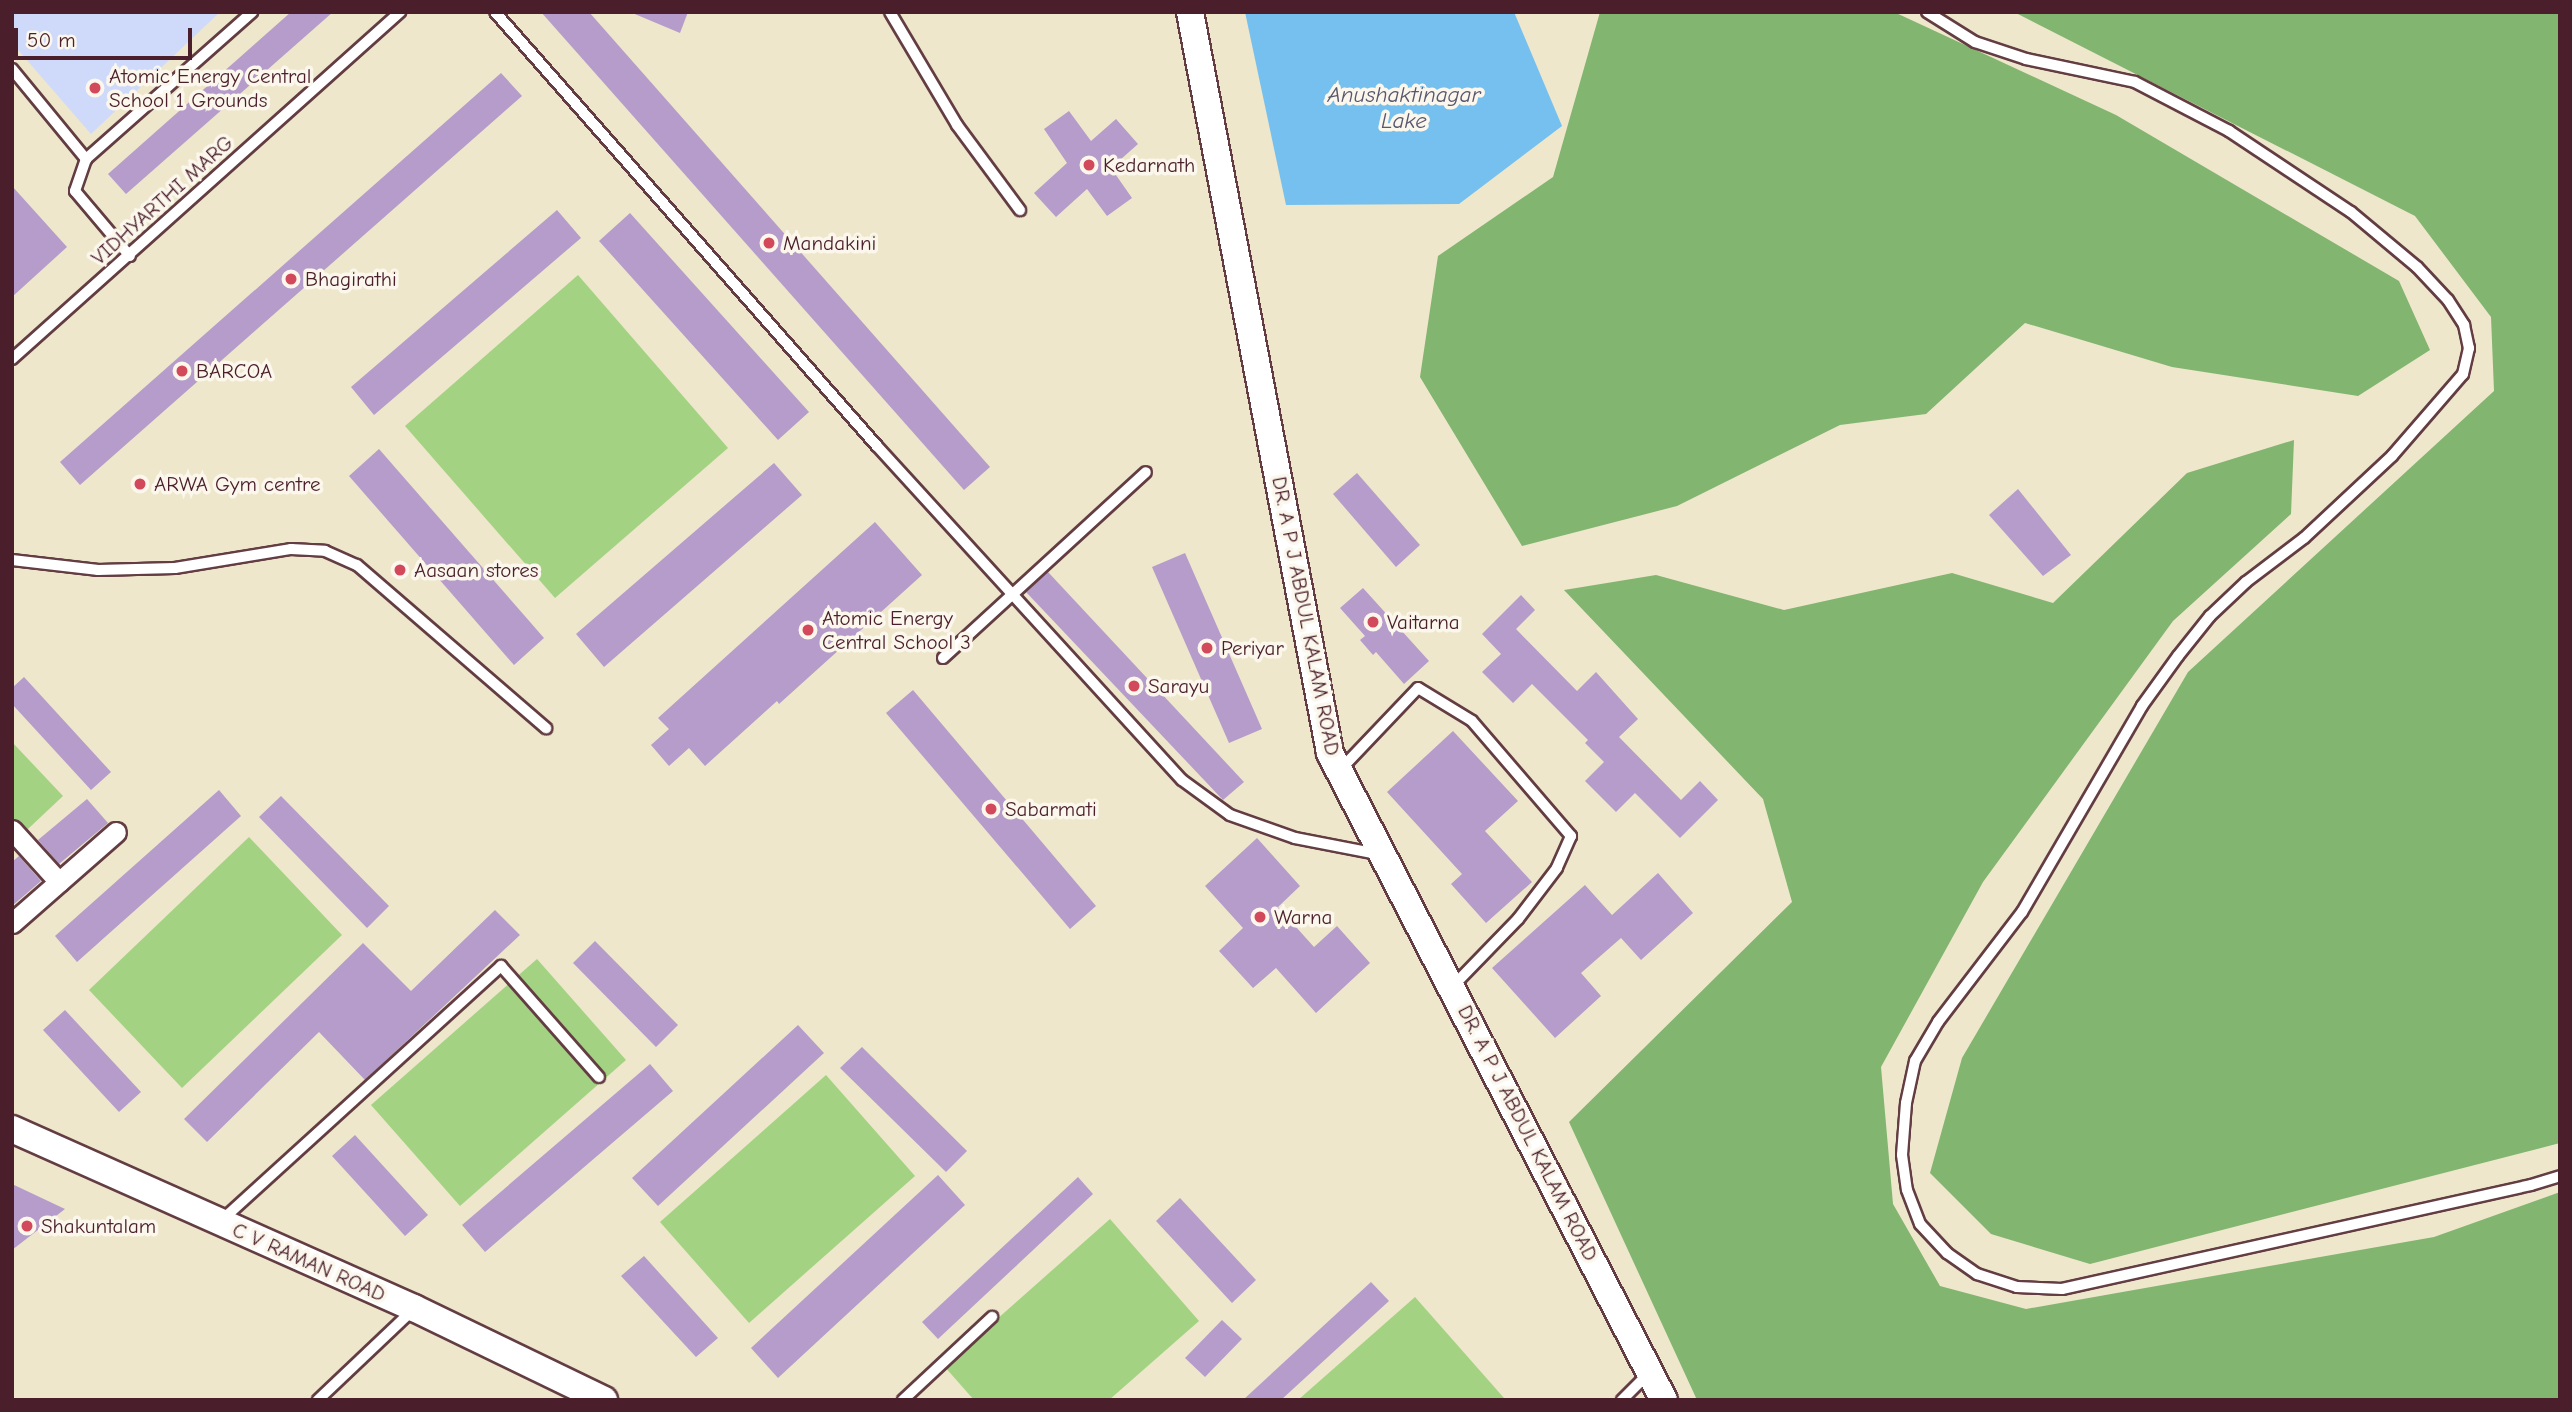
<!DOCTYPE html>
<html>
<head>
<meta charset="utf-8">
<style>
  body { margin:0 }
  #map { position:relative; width:2572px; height:1412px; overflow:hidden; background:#eee7cb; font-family:"Comic Neue",sans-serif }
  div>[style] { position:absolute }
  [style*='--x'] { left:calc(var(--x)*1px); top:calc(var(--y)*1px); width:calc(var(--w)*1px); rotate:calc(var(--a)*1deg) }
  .built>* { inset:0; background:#cfdafa }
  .green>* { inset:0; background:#a3d382 }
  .forest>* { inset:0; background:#82b570 }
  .water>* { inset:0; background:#75c0ee }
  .building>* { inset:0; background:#b59cca }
  .roads { filter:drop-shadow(2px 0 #633d43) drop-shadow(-2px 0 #633d43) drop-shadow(0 2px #633d43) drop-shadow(0 -2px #633d43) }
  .lane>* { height:10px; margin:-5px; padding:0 5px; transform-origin:5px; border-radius:5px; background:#fff }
  .street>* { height:19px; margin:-9.5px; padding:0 9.5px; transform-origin:9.5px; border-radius:9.5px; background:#fff }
  .secondary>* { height:26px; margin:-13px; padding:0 13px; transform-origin:13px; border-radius:13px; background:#fff }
  .dots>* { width:19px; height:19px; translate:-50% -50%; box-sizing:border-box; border:4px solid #fbf7ec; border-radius:50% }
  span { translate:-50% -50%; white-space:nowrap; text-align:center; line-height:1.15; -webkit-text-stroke:7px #fbf7ec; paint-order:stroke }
  .poi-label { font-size:21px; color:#4a1f2b }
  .left { translate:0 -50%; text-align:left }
  .street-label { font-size:21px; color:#4a1f2b }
  .water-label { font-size:23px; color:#59576f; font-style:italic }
  .frame { position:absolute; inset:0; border:14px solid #4a1f2b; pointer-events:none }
  .scale { position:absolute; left:14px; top:28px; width:178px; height:32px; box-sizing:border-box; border:4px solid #4a1f2b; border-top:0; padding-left:9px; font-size:21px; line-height:24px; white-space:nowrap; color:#4a1f2b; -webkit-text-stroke:5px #fbf7ec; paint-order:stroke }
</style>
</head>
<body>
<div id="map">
  <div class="built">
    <i style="clip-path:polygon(12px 12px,220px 12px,91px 134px,12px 43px)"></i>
  </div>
  <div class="green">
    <i style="clip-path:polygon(578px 275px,728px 448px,555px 598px,405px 426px)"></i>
    <i style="clip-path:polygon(12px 742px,63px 796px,12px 844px)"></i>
    <i style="clip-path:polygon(249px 837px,342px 935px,182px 1088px,89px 990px)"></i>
    <i style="clip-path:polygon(537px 959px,626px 1060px,460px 1206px,371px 1105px)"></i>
    <i style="clip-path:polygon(826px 1075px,915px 1176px,749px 1323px,660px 1222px)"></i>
    <i style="clip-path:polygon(1110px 1219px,1199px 1321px,1109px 1400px,974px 1400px,944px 1366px)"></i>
    <i style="clip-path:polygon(1415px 1297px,1504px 1398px,1298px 1400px)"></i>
  </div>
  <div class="forest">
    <i style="clip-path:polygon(1600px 12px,1894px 12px,2116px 115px,2399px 281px,2430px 350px,2358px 396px,2172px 367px,2025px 323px,1926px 414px,1840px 425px,1677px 506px,1522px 546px,1420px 377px,1438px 256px,1553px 177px)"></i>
    <i style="clip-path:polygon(2014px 12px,2560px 12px,2560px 1143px,2090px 1264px,1991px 1234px,1930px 1173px,1962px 1058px,2188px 672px,2494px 391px,2491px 317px,2415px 216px)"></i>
    <i style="clip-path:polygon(2294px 440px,2291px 514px,2173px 621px,1983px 882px,1881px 1067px,1893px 1204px,1940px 1286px,2026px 1309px,2434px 1237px,2560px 1192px,2560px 1400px,1697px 1400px,1569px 1122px,1792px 902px,1763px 799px,1564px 590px,1656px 575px,1784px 610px,1952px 573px,2053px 603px,2187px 473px)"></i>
  </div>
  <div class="water">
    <i style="clip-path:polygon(1245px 12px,1514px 12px,1562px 126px,1459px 204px,1286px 205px)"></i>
  </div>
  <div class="building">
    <i style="clip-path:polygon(291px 12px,333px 12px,126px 194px,108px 174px)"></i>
    <i style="clip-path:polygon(541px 12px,589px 12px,990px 467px,964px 490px)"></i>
    <i style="clip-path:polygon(630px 12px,688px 12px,680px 33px)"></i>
    <i style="clip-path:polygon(501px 73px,522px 96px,80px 485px,60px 462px)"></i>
    <i style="clip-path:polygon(1069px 111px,1091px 141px,1116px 119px,1138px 144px,1111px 168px,1132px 198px,1107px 216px,1087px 189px,1056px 217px,1034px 193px,1067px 163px,1044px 129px)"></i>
    <i style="clip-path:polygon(12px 186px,67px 247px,12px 297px)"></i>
    <i style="clip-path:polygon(557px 210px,581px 238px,374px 415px,351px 387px)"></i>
    <i style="clip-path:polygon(630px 213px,809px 412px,778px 440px,599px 241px)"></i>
    <i style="clip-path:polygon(379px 449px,544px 638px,514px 665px,349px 476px)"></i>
    <i style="clip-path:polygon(774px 463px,802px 495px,604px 667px,576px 634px)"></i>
    <i style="clip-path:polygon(1357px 473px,1420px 545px,1396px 567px,1333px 494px)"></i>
    <i style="clip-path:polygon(2018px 489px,2071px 555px,2043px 576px,1989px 515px)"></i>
    <i style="clip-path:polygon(875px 522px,922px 575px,779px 704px,777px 701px,705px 766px,689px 748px,669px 766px,651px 745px,669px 729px,658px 718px)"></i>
    <i style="clip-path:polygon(1185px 553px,1262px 729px,1229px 743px,1152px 567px)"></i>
    <i style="clip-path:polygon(1048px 572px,1244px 782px,1223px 800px,1026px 592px)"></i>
    <i style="clip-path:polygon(1363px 588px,1429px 661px,1404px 684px,1376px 652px,1373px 655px,1360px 640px,1365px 636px,1340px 608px)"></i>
    <i style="clip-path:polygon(1521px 595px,1535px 610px,1516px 629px,1577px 691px,1596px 672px,1638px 719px,1619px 737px,1681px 800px,1700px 781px,1718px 800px,1680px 838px,1635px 793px,1616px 812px,1585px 781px,1604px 762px,1585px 743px,1588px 740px,1532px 684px,1513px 703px,1482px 672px,1501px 654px,1482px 634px)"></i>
    <i style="clip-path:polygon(24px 677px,111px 772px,91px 790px,12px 704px,12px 688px)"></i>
    <i style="clip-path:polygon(913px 690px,1096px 906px,1070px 929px,886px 713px)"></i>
    <i style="clip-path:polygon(1453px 731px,1518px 801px,1485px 831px,1532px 882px,1486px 923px,1451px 884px,1462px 874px,1387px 792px)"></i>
    <i style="clip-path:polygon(219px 790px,241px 816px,77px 962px,55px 936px)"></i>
    <i style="clip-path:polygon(281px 796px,389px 906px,367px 928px,259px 817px)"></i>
    <i style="clip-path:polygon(87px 799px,108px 823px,59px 864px,38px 840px)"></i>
    <i style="clip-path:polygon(1257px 838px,1300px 886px,1278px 907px,1314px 947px,1337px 926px,1370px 963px,1316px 1013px,1276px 968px,1253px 988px,1219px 951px,1243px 928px,1205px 886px)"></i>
    <i style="clip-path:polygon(19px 856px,41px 881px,12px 906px,12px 862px)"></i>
    <i style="clip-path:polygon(1658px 873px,1693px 913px,1641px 960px,1621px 938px,1581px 973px,1601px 996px,1555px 1038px,1492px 968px,1585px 885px,1612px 915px)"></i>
    <i style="clip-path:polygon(495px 910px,520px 935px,365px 1080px,319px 1032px,207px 1142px,184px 1119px,363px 943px,411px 991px)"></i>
    <i style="clip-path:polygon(595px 941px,678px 1025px,656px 1047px,573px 963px)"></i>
    <i style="clip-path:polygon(65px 1010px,141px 1092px,119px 1112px,43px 1030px)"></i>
    <i style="clip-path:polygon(798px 1025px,824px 1053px,658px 1206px,632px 1178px)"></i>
    <i style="clip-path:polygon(862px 1047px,967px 1151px,946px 1172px,840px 1068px)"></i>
    <i style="clip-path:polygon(650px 1064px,673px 1091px,485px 1252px,462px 1225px)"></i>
    <i style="clip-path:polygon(355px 1135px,428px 1215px,405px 1236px,332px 1156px)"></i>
    <i style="clip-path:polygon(938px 1175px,965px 1205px,778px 1378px,751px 1348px)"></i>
    <i style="clip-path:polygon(1078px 1177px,1093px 1194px,938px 1339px,922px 1322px)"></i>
    <i style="clip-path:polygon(12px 1184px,65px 1209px,12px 1250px)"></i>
    <i style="clip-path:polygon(1180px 1198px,1256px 1280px,1232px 1303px,1156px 1221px)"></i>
    <i style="clip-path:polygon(644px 1256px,718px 1338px,696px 1357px,621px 1276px)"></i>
    <i style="clip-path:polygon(1371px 1282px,1389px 1301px,1281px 1400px,1243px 1400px)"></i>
    <i style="clip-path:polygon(1222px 1320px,1242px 1339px,1205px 1377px,1185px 1358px)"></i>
  </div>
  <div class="roads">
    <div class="lane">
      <i style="--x:495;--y:12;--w:578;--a:48.65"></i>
      <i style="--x:877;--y:446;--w:452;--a:47.6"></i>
      <i style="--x:1182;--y:780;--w:59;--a:36.1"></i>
      <i style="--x:1230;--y:815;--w:69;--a:19.5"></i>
      <i style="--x:1295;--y:838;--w:84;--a:11"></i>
      <i style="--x:890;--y:12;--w:131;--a:59.3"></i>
      <i style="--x:957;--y:125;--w:106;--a:53.5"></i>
      <i style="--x:1927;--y:12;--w:57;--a:32"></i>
      <i style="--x:1975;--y:42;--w:54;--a:18.4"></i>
      <i style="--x:2026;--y:59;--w:111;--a:11.9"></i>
      <i style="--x:2135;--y:82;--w:106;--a:27.5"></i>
      <i style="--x:2229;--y:131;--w:146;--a:33.6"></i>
      <i style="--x:2351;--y:212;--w:86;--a:39.8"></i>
      <i style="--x:2417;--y:267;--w:45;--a:46.8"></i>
      <i style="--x:2448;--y:300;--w:30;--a:57"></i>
      <i style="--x:2464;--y:325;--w:24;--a:78"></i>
      <i style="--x:2469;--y:348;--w:27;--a:103"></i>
      <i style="--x:2463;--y:374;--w:108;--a:130.9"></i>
      <i style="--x:2392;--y:456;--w:120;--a:137"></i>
      <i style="--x:2304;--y:538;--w:73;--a:142.8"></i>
      <i style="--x:2246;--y:582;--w:50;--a:136.6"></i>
      <i style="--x:2210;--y:616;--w:51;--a:128.7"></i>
      <i style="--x:2178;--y:656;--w:62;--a:125.8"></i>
      <i style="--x:2142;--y:706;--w:238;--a:120.2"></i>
      <i style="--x:2022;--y:912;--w:138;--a:127.4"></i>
      <i style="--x:1938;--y:1022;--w:45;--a:120.5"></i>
      <i style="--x:1915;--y:1061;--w:43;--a:102.1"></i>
      <i style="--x:1906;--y:1103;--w:52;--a:94.4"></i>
      <i style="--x:1902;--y:1155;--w:35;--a:82"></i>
      <i style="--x:1907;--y:1190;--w:36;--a:69"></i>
      <i style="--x:1920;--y:1224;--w:40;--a:47"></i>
      <i style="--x:1947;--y:1253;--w:37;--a:35"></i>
      <i style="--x:1977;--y:1274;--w:42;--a:18"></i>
      <i style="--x:2017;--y:1287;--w:45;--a:2.5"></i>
      <i style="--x:2062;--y:1289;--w:480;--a:-12.5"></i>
      <i style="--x:2531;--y:1185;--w:30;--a:-17"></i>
      <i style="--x:12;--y:69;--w:117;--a:50.6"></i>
      <i style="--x:86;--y:159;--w:34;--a:109"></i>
      <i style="--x:75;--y:191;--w:85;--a:49.8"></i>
      <i style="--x:86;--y:159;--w:222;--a:-41.5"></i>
      <i style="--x:12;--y:359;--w:521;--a:-41.81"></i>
      <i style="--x:12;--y:560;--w:87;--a:6.6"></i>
      <i style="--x:98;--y:570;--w:77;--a:-1.5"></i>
      <i style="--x:175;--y:568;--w:118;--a:-9.3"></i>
      <i style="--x:291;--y:549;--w:34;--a:3"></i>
      <i style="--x:325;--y:551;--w:35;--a:24"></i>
      <i style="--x:357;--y:565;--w:250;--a:40.8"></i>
      <i style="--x:943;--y:658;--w:275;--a:-42.5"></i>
      <i style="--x:1340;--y:770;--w:113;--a:-46.4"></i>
      <i style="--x:1418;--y:688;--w:63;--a:31.4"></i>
      <i style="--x:1472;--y:721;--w:152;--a:49.3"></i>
      <i style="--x:1571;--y:836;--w:35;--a:114"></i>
      <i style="--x:1557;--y:868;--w:64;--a:127.4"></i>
      <i style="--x:1518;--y:919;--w:93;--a:134.1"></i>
      <i style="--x:223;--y:1219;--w:376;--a:-42.3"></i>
      <i style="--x:501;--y:966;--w:148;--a:48.6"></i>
      <i style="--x:318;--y:1400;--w:132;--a:-43.5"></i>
      <i style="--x:903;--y:1400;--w:122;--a:-43"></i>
      <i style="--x:1622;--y:1400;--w:37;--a:-45"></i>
    </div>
    <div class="street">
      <i style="--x:12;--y:830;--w:70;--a:47.9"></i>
      <i style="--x:12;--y:923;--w:138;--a:-41.2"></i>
    </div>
    <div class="secondary">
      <i style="--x:1190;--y:12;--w:754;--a:79.3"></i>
      <i style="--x:1330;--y:753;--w:728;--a:62.7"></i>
      <i style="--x:12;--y:1129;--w:440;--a:24"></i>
      <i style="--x:414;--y:1308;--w:211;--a:25.8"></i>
    </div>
  </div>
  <div class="dots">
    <i style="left:95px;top:88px;background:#d1495b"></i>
    <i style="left:1089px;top:165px;background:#d1495b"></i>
    <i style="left:769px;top:243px;background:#d1495b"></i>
    <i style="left:291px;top:279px;background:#d1495b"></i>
    <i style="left:182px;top:371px;background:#d1495b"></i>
    <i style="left:140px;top:484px;background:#d1495b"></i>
    <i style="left:400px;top:570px;background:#d1495b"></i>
    <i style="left:1373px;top:622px;background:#d1495b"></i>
    <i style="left:808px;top:630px;background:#d1495b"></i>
    <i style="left:1207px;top:648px;background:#d1495b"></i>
    <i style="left:1134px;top:686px;background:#d1495b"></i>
    <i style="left:991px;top:809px;background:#d1495b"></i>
    <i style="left:1260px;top:917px;background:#d1495b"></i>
    <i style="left:27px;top:1226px;background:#d1495b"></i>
  </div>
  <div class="poi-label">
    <span class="left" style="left:109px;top:88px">Atomic Energy Central<br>School 1 Grounds</span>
    <span class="left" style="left:1103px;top:165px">Kedarnath</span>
    <span class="left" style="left:783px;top:243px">Mandakini</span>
    <span class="left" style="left:305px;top:279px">Bhagirathi</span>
    <span class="left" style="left:196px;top:371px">BARCOA</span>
    <span class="left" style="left:154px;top:484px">ARWA Gym centre</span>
    <span class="left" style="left:414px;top:570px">Aasaan stores</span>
    <span class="left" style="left:822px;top:630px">Atomic Energy<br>Central School 3</span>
    <span class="left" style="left:1387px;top:622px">Vaitarna</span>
    <span class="left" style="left:1221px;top:648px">Periyar</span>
    <span class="left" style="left:1148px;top:686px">Sarayu</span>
    <span class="left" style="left:1005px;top:809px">Sabarmati</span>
    <span class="left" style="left:1274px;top:917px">Warna</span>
    <span class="left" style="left:41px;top:1226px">Shakuntalam</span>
  </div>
  <div class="street-label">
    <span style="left:162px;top:200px;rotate:-42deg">VIDHYARTHI MARG</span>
    <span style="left:1306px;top:616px;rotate:79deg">DR. A P J ABDUL KALAM ROAD</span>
    <span style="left:1528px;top:1133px;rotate:63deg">DR. A P J ABDUL KALAM ROAD</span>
    <span style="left:309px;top:1262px;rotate:24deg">C V RAMAN ROAD</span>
  </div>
  <div class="water-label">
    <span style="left:1404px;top:108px">Anushaktinagar<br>Lake</span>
  </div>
  <div class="frame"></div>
  <div class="scale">50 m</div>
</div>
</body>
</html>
